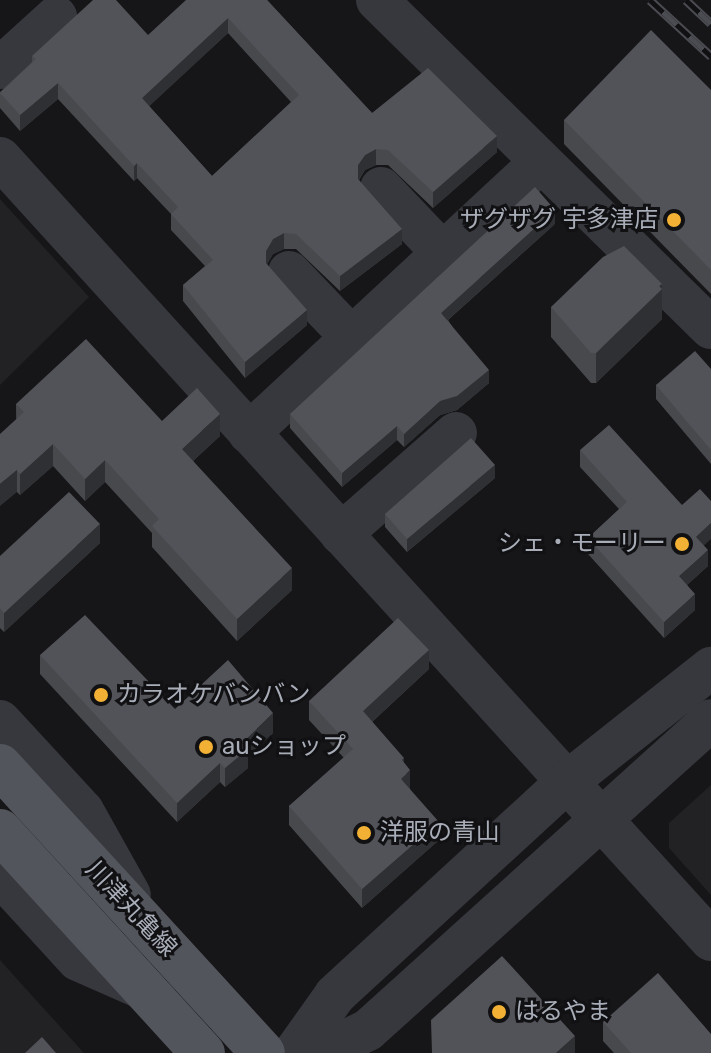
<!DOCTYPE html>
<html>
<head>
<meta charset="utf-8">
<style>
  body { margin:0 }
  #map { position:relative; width:711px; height:1053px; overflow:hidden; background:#161618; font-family:Rubik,"Noto Sans JP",sans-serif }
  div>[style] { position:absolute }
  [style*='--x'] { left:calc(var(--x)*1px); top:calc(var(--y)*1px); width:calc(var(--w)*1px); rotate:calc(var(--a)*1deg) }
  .built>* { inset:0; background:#222225 }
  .minor>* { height:42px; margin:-21px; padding:0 21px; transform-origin:21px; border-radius:21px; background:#37383d }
  .major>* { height:44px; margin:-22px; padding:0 22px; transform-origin:22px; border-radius:22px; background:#53555c }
  .rail>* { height:9px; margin-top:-4.5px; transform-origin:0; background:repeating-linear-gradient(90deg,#111113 0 18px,#4a4c52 0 36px); box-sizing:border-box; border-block:2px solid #4a4c52 }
  .wall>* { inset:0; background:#47494d }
  .shaded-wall>* { inset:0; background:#2f3033 }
  .building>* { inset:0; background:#525359 }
  .dots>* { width:22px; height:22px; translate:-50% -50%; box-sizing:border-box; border:4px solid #111113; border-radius:50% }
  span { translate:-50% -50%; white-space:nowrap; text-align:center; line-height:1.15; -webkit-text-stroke:6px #111113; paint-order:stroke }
  .poi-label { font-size:24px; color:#a8adb8 }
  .right { translate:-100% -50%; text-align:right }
  .left { translate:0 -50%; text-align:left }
  .street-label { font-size:24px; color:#a8adb8 }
</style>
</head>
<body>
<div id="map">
  <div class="built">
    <i style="clip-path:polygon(0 199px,89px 297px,0 385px)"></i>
    <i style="clip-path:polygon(711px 785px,711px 895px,669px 848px,669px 823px)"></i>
    <i style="clip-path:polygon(0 960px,26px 989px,84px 1053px,0 1053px)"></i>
  </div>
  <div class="minor">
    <i style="--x:377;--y:0;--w:468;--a:44.5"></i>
    <i style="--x:0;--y:68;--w:76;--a:-42.3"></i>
    <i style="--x:0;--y:158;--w:1057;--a:47.72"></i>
    <i style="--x:381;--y:188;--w:90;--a:46.4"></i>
    <i style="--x:289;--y:272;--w:91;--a:46.3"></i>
    <i style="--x:249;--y:433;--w:398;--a:-42.9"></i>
    <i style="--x:341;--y:534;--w:153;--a:-41.3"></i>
    <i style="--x:0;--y:721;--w:122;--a:47.3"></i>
    <i style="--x:83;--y:811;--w:96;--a:60.8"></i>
    <i style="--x:0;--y:875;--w:115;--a:47.5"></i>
    <i style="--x:78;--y:960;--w:74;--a:23.8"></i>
    <i style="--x:294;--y:1053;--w:71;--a:-54.7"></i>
    <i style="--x:335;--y:995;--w:315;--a:-42.6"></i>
    <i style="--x:567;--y:782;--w:184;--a:-38.4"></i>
    <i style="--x:321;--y:1053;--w:52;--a:-26.1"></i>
    <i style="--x:368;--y:1030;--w:462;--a:-42.1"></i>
  </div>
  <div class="major">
    <i style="--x:0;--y:766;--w:389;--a:47.5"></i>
    <i style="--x:0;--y:831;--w:301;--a:47.6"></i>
  </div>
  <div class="rail">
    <i style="--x:650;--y:0;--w:83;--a:42.6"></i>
    <i style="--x:686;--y:0;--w:34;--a:43"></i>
  </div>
  <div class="wall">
    <i style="clip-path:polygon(evenodd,267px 0,372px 113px,497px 152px,433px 208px,388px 165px,376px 165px,365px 170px,359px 180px,402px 244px,340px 291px,296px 249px,284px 249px,273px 254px,267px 264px,307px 325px,245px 378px,183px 301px,183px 285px,205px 266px,171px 230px,171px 214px,137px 178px,134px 181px,58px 99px,20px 131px,0 108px,0 92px,32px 62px,32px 56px,148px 35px,267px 0,228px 33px,291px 102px,212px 176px,149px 106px,228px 33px)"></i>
    <i style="clip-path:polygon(711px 90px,711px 294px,564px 144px,564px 120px)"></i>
    <i style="clip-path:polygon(555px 224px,448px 320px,489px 383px,457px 410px,440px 415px,404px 447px,397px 440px,342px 487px,290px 428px,290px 414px)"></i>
    <i style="clip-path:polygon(662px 289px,662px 319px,596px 383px,591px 383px,551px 337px,551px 307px)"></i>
    <i style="clip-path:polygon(711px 369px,711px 464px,656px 399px,656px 385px)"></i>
    <i style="clip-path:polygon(16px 404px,162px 421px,220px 436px,193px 461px,292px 590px,237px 641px,152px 547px,152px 533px,105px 482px,85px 501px,53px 466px,20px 495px,17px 492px)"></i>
    <i style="clip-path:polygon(580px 450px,704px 546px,708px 566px,687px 585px,695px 610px,664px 638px,588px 554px,588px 538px,619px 509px,580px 467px)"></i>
    <i style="clip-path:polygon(495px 478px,407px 552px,385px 527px,385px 514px)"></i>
    <i style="clip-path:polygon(100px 543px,4px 632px,0 628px,0 556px)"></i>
    <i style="clip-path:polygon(40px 655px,175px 709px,273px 733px,248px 756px,248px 768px,225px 787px,220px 782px,177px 822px,40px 674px)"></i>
    <i style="clip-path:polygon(429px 669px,372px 722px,404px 763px,410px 789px,439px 840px,362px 908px,289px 825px,289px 806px,344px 758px,309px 720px,309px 701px)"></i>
    <i style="clip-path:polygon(603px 1022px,711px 1053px,614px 1053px,603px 1041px)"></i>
  </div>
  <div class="shaded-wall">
    <i style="clip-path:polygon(228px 18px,228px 33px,142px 113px,142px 98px)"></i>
    <i style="clip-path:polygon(58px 83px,58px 99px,20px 131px,20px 115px)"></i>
    <i style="clip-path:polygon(497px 136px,497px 152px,433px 208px,433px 192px)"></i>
    <i style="clip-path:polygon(376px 149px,376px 165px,365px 170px,358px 181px,358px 165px,365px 155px)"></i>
    <i style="clip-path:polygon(137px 163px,137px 178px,134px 181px,134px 166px)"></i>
    <i style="clip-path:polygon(555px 210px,555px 224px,441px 326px,441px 313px)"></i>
    <i style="clip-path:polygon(402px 229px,402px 244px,340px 291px,340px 276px)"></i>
    <i style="clip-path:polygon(284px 233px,284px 249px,273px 254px,266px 266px,266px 251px,273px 239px)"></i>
    <i style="clip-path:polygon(662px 284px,662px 319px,596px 383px,596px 353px)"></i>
    <i style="clip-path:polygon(307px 310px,307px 325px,245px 378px,245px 362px)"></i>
    <i style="clip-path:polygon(489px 370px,489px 383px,457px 410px,440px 415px,404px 447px,404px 434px,440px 401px)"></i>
    <i style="clip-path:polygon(220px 414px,220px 436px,182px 471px,182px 449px)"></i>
    <i style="clip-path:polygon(397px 426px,397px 440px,342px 487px,342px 473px)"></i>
    <i style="clip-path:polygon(53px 444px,53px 466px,20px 495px,20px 474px)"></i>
    <i style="clip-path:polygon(105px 460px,105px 482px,85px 501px,85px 479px)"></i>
    <i style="clip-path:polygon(495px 465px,495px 478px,407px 552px,407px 539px)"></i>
    <i style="clip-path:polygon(17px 470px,17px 492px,0 506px,0 484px)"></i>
    <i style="clip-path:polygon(711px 523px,711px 539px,696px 553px,696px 537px)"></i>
    <i style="clip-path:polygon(100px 524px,100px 543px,4px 632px,4px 613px)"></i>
    <i style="clip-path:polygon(708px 550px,708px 566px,679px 592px,679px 576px)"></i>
    <i style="clip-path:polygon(292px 568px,292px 590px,237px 641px,237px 619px)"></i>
    <i style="clip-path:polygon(695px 594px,695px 610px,664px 638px,664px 622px)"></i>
    <i style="clip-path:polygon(429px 650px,429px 669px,363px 730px,363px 711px)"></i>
    <i style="clip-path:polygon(273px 713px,273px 733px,248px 756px,248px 768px,225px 787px,225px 768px,242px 743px)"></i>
    <i style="clip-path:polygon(404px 758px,404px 776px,410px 770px,410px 789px,401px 797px,402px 760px)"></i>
    <i style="clip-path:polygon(220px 763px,220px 782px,177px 822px,177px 803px)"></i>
    <i style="clip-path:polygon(439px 822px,439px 840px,362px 908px,362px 889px)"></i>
    <i style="clip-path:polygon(575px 1036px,575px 1053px,556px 1053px)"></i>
  </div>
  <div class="building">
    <i style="clip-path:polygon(evenodd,93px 0,116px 0,148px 35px,186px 0,267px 0,372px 113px,428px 68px,497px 136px,433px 192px,388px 150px,376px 149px,365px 155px,358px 165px,358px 179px,402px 229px,340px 276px,296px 234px,284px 233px,273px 239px,266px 251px,266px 263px,307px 310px,245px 362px,183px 285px,213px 260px,171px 214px,178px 207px,137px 163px,134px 166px,58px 83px,20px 115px,0 93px,36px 59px,32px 56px,93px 0,228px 18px,299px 95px,212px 176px,142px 98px,228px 18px)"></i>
    <i style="clip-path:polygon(651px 30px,711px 90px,711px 270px,564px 120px)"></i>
    <i style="clip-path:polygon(535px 187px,555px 210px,441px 313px,489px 370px,457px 396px,440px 401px,404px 434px,397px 426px,342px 473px,290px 414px)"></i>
    <i style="clip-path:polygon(624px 246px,662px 284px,659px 286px,662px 289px,596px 353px,591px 353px,551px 307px,603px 257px)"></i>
    <i style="clip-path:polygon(86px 339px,162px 421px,197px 388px,220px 414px,182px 449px,292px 568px,237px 619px,152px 526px,159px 519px,105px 460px,85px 479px,53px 444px,20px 474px,17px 470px,0 484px,0 434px,24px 412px,16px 404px)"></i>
    <i style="clip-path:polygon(695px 351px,711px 369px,711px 450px,656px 385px)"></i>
    <i style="clip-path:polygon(609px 425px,682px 505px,700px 489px,711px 501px,711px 523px,696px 537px,708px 550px,679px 576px,695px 594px,664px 622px,588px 538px,627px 502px,580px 450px)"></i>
    <i style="clip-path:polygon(471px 438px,495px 465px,407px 539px,385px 514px)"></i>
    <i style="clip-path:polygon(69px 492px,100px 524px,4px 613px,0 608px,0 556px)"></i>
    <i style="clip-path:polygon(85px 615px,175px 709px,228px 660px,273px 713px,242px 743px,248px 749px,225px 768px,220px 763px,177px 803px,40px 655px)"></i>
    <i style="clip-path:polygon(398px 618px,429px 650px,363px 711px,404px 758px,402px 760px,410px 770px,401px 779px,439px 822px,362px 889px,289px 806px,353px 749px,309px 701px)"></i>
    <i style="clip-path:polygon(502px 956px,575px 1036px,556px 1053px,432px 1053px,431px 1020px)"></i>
    <i style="clip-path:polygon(658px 973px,711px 1034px,711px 1053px,631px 1053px,603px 1022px)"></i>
    <i style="clip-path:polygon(42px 1037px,56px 1053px,25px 1053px)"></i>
  </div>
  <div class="dots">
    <i style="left:674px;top:220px;background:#f2b134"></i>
    <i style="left:682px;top:544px;background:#f2b134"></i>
    <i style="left:101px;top:695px;background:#f2b134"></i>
    <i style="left:206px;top:747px;background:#f2b134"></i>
    <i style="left:364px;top:833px;background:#f2b134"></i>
    <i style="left:499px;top:1012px;background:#f2b134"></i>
  </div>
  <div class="poi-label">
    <span class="right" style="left:658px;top:220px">ザグザグ 宇多津店</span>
    <span class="right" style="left:666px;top:544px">シェ・モーリー</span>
    <span class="left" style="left:117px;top:695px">カラオケバンバン</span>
    <span class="left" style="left:222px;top:747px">auショップ</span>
    <span class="left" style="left:380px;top:833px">洋服の青山</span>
    <span class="left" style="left:515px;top:1012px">はるやま</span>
  </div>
  <div class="street-label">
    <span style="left:131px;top:909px;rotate:47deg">川津丸亀線</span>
  </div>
</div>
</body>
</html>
